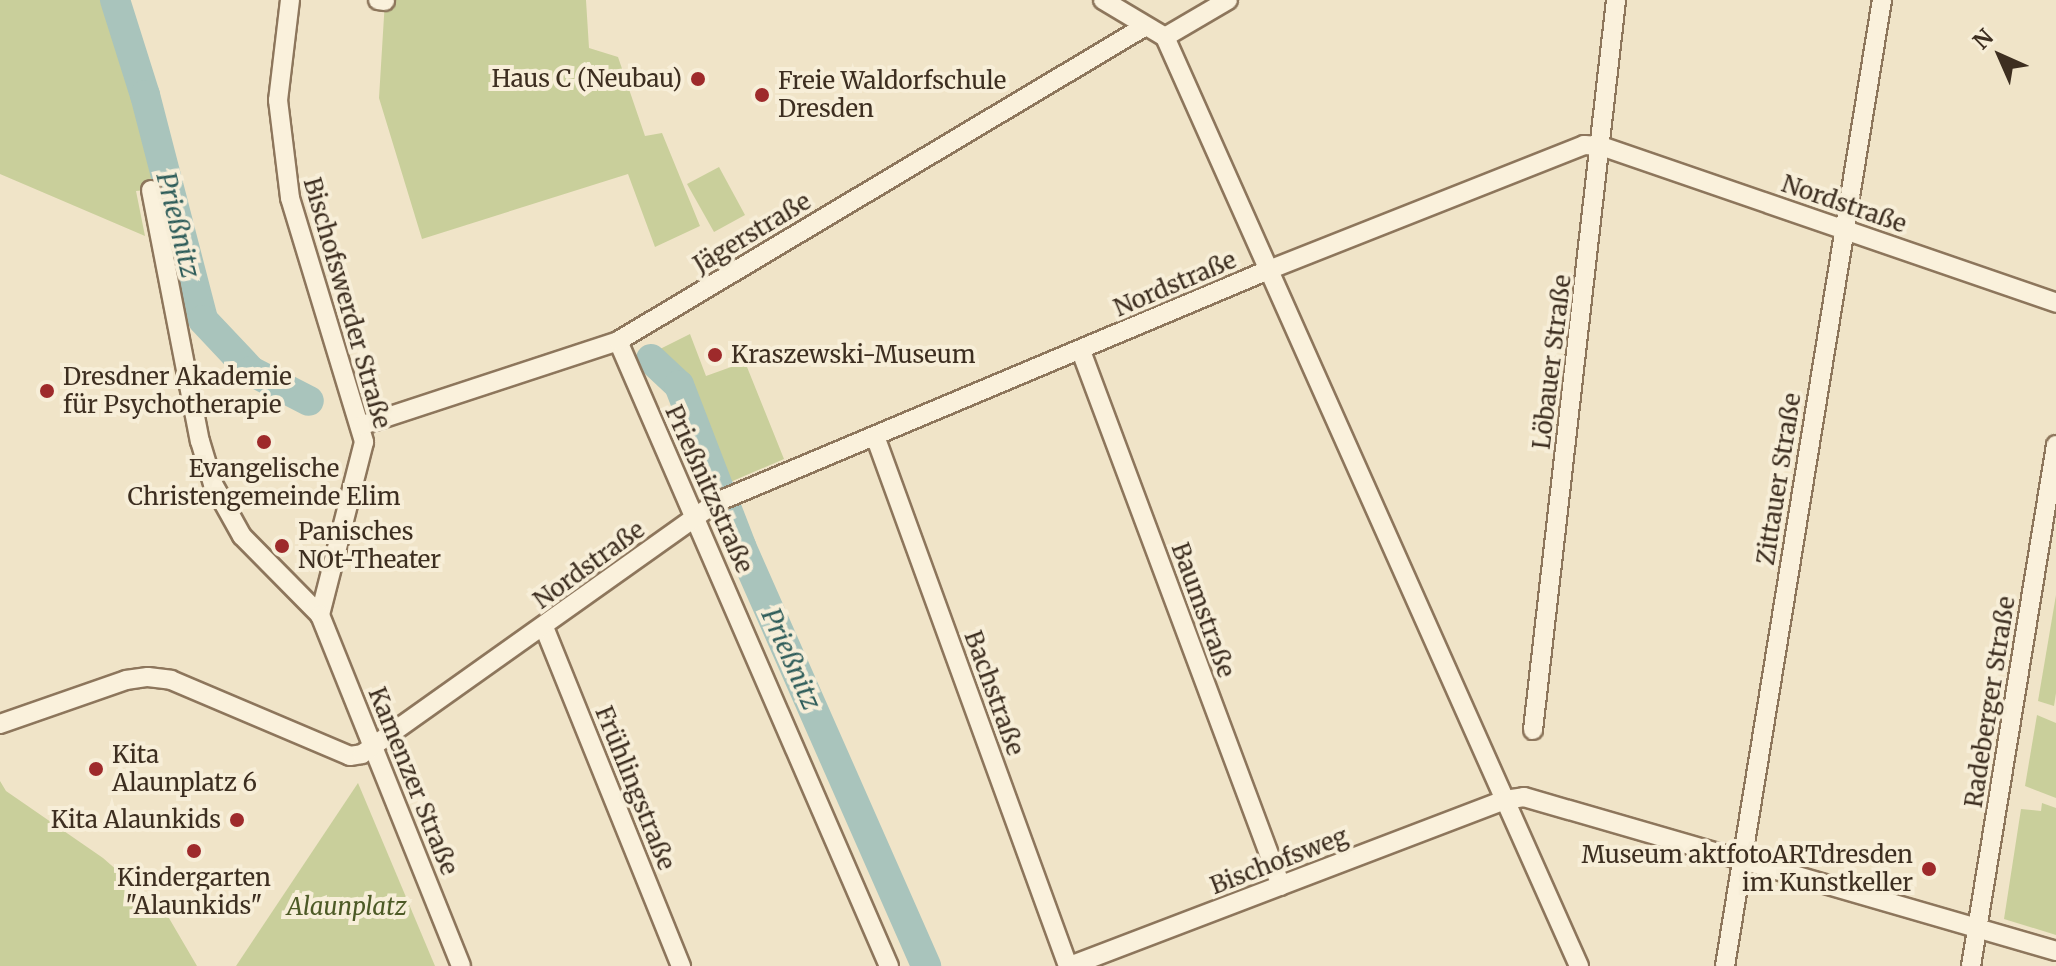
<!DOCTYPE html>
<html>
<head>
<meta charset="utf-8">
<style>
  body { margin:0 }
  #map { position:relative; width:2056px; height:966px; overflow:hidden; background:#f0e4c8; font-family:Merriweather,serif }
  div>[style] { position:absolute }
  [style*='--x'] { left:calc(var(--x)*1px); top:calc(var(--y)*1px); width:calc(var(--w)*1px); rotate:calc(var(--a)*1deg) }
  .green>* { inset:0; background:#c9cf9b }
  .river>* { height:30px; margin:-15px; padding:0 15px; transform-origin:15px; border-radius:15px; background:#a9c4bc }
  .roads { filter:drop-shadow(2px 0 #8d765c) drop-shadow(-2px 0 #8d765c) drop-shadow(0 2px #8d765c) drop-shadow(0 -2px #8d765c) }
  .minor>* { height:18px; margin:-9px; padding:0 9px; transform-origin:9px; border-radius:9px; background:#faf1dc }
  .dots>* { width:22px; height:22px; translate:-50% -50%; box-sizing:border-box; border:4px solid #f7eed8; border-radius:50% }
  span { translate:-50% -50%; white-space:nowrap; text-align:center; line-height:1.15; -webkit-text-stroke:8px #f7eed8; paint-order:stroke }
  .poi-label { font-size:24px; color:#3d2e20 }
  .right { translate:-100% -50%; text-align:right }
  .left { translate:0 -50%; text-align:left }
  .street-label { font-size:24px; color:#3d2e20 }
  .park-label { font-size:24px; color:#4d5a26; font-style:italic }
  .water-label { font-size:26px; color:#2f5d5a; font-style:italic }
  .north { position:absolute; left:1960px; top:16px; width:80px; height:80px; -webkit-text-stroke:6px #f7eed8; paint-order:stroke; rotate:315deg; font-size:22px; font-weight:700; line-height:32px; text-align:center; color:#3d2e20 }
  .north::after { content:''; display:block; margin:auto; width:28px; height:36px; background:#3d2e20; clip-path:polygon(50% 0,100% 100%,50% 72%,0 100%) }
</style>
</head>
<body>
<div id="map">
  <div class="green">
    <i style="clip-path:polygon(0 0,125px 0,176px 187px,136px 191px,145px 236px,0 174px)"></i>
    <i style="clip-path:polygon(385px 0,586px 0,589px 48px,618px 57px,645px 136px,662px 133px,700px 226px,655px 247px,628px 174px,422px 239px,379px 98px)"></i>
    <i style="clip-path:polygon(719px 167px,745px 215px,714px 232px,687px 184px)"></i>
    <i style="clip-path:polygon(690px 334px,706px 376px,745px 362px,784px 459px,728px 483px,685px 380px,652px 353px)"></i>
    <i style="clip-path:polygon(2056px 595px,2056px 693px,2054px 706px,2038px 701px)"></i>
    <i style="clip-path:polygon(2037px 715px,2056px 723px,2056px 798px,2025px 786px)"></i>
    <i style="clip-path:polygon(0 781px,6px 791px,103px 858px,166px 913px,197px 966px,0 966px)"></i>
    <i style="clip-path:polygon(358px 783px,435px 966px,236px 966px)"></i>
    <i style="clip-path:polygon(2042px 803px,2056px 808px,2056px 935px,2004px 919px,2021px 809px,2041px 811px)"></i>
  </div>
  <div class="river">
    <i style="--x:115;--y:0;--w:100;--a:72.5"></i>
    <i style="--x:145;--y:95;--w:232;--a:75.5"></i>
    <i style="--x:203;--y:320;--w:70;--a:46.7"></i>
    <i style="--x:251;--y:371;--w:65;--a:27.3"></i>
    <i style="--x:651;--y:359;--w:38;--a:43"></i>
    <i style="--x:679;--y:385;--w:173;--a:68.9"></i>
    <i style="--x:741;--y:546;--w:459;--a:66.2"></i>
  </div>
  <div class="roads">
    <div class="minor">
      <i style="--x:290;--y:0;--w:101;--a:96.8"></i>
      <i style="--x:278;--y:100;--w:99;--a:83"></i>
      <i style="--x:290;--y:198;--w:255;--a:73.1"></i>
      <i style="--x:364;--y:442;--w:179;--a:104.3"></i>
      <i style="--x:378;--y:0;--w:7;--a:8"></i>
      <i style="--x:1103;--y:0;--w:72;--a:30.8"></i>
      <i style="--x:1165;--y:37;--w:1017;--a:65.98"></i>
      <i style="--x:1165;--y:37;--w:73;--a:-30.4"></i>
      <i style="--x:151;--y:190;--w:256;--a:79"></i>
      <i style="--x:200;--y:441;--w:45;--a:73.2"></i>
      <i style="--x:213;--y:484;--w:60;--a:60.9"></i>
      <i style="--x:242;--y:536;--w:111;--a:45.4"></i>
      <i style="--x:320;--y:615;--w:378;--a:68.1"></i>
      <i style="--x:618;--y:341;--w:681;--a:66.56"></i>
      <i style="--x:1081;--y:351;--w:571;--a:69.5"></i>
      <i style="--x:360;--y:426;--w:272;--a:-18.2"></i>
      <i style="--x:618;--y:341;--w:613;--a:-30.84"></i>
      <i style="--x:875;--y:436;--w:564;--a:69.99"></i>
      <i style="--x:544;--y:627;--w:366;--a:68"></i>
      <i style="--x:0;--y:724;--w:133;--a:-19.2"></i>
      <i style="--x:126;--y:680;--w:22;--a:-8"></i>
      <i style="--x:148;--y:677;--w:23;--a:7"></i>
      <i style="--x:171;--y:680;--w:194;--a:23"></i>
      <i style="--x:350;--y:756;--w:12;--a:-9"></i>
      <i style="--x:362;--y:754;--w:435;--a:-35.4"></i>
      <i style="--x:717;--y:502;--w:596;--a:-22.82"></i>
      <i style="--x:1266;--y:271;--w:342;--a:-21.6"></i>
      <i style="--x:1584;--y:145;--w:17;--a:3"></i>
      <i style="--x:1601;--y:146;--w:481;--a:19"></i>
      <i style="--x:1533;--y:730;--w:735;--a:-83.51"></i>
      <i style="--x:1070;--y:966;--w:466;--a:-20.9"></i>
      <i style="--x:1505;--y:800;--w:19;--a:-9"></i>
      <i style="--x:1524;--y:797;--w:554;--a:16.14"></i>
      <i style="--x:1725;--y:966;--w:979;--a:-80.77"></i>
      <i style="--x:1971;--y:966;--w:528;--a:-80.73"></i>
    </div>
  </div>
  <div class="dots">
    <i style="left:698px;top:79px;background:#9e2a2b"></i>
    <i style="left:762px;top:95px;background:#9e2a2b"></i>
    <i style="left:715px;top:355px;background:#9e2a2b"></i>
    <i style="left:47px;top:391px;background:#9e2a2b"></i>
    <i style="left:264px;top:442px;background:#9e2a2b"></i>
    <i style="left:282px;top:546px;background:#9e2a2b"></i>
    <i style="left:96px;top:769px;background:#9e2a2b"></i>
    <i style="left:237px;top:820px;background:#9e2a2b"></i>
    <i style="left:194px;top:851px;background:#9e2a2b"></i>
    <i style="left:1929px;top:869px;background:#9e2a2b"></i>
  </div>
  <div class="poi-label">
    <span class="right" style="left:682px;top:79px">Haus C (Neubau)</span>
    <span class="left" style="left:778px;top:95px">Freie Waldorfschule<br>Dresden</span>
    <span class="left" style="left:731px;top:355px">Kraszewski-Museum</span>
    <span class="left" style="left:63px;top:391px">Dresdner Akademie<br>für Psychotherapie</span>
    <span style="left:264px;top:483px">Evangelische<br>Christengemeinde Elim</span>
    <span class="left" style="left:298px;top:546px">Panisches<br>NOt-Theater</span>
    <span class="left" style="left:112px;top:769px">Kita<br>Alaunplatz 6</span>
    <span class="right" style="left:221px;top:820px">Kita Alaunkids</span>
    <span class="right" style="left:1913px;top:869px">Museum aktfotoARTdresden<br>im Kunstkeller</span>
    <span style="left:194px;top:892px">Kindergarten<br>"Alaunkids"</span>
  </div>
  <div class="street-label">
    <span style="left:1844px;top:204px;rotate:19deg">Nordstraße</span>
    <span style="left:752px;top:233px;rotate:-31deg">Jägerstraße</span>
    <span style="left:1175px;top:284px;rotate:-23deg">Nordstraße</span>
    <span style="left:347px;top:303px;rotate:74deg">Bischofswerder Straße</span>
    <span style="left:1552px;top:362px;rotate:-83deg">Löbauer Straße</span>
    <span style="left:1779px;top:479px;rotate:-81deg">Zittauer Straße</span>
    <span style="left:709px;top:489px;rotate:66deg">Prießnitzstraße</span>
    <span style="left:589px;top:565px;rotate:-36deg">Nordstraße</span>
    <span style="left:1203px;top:610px;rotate:70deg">Baumstraße</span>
    <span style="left:994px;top:693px;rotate:70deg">Bachstraße</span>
    <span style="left:1990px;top:702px;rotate:-81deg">Radeberger Straße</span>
    <span style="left:413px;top:781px;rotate:68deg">Kamenzer Straße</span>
    <span style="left:635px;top:788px;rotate:68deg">Frühlingstraße</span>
    <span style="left:1279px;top:861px;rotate:-21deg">Bischofsweg</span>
  </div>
  <div class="park-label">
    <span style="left:347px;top:907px">Alaunplatz</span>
  </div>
  <div class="water-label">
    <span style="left:178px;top:225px;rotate:76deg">Prießnitz</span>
    <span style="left:791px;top:659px;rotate:66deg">Prießnitz</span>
  </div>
  <div class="north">N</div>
</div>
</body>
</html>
